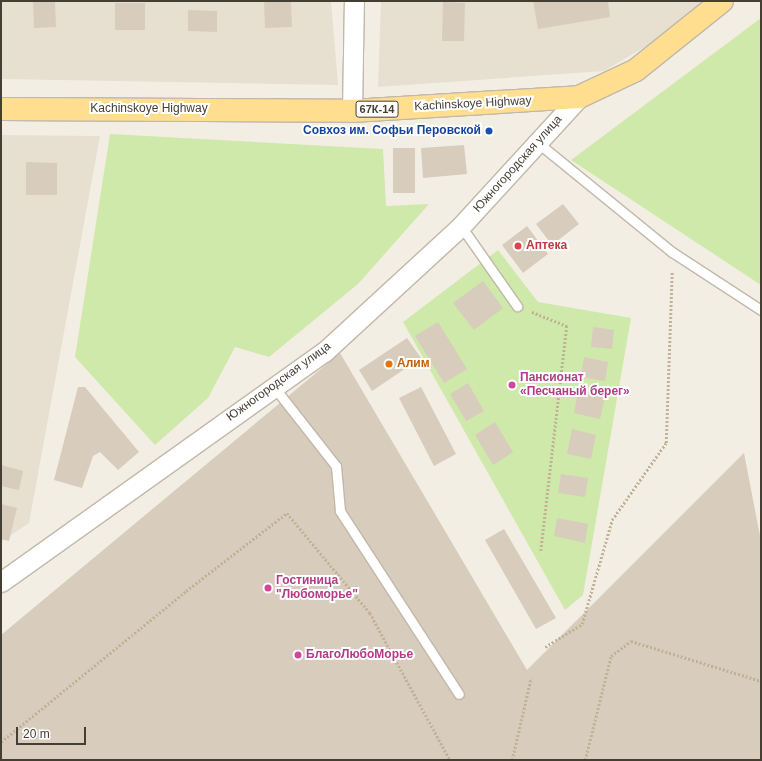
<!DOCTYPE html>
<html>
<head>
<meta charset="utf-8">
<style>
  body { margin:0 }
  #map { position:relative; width:762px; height:761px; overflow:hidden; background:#f3eee4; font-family:Helvetica,sans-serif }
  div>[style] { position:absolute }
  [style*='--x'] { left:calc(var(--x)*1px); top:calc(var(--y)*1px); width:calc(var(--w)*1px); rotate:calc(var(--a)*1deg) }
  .residential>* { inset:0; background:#e7e0d1 }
  .green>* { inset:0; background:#cee9aa }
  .building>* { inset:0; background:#d8ccbc }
  .path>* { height:2.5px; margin-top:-1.25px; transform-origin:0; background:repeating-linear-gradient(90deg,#c1b196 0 2px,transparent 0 4px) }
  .roads { filter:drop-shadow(1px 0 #c1b8a9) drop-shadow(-1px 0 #c1b8a9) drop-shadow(0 1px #c1b8a9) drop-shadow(0 -1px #c1b8a9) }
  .service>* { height:9px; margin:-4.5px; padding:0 4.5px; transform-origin:4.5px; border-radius:4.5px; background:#fff }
  .minor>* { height:19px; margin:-9.5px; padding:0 9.5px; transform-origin:9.5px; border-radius:9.5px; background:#fff }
  .primary>* { height:22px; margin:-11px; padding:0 11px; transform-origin:11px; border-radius:11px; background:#ffde90 }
  .dots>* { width:11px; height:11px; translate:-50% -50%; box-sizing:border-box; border:2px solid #fff; border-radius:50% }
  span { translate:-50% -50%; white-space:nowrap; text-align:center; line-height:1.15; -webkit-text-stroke:4px #fff; paint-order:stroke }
  .shield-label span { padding:1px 3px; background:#fff; border:1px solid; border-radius:3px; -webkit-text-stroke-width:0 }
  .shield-label { font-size:11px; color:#453e33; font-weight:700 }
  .street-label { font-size:12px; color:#453e33 }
  .transit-label { font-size:12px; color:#164399; font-weight:700 }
  .right { translate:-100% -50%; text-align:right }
  .health-label { font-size:12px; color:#be3a42; font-weight:700 }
  .left { translate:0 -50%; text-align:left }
  .food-label { font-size:12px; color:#c56008; font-weight:700 }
  .hotel-label { font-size:12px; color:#b23c85; font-weight:700 }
  .frame { position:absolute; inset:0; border:2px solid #453e33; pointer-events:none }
  .scale { position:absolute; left:16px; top:727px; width:70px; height:18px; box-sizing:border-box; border:2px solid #453e33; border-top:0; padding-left:5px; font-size:12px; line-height:14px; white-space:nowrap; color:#453e33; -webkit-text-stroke:3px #fff; paint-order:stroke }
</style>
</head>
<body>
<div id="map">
  <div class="residential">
    <i style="clip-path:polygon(1px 1px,331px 1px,338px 85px,1px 79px)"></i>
    <i style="clip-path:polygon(381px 1px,717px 1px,704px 12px,604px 71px,378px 87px)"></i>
    <i style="clip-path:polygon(1px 135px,100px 136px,29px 523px,1px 542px)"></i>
  </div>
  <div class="green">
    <i style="clip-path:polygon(761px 18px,761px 285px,571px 160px)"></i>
    <i style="clip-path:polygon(110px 134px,383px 149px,386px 206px,429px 204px,358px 284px,269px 357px,235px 347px,208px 398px,155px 445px,75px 357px)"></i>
    <i style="clip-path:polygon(498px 250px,538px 302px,631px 318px,583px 595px,565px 610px,403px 322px)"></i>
  </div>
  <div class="building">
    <i style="clip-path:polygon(33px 1px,55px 1px,56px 27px,34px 28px)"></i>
    <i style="clip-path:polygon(264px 1px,291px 1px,292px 27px,265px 28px)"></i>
    <i style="clip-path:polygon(533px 1px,608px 1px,610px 17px,538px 29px)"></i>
    <i style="clip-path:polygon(443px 2px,465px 3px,464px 41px,442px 41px)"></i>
    <i style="clip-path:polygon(115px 3px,145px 3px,145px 30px,115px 30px)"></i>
    <i style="clip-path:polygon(188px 10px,217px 11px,217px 32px,188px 31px)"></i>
    <i style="clip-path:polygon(464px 145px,467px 174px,423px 178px,421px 148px)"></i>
    <i style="clip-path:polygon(393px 148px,415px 148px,415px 193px,393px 193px)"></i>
    <i style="clip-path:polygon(26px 162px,57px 163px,57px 195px,26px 195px)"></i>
    <i style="clip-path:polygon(563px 204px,579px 224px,552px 245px,536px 224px)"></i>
    <i style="clip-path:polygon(527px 226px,548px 254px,523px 273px,502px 245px)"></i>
    <i style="clip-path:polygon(483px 281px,503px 308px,474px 330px,453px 303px)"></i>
    <i style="clip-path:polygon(438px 322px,467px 369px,444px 383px,415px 336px)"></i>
    <i style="clip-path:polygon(593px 327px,614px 330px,612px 349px,591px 347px)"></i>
    <i style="clip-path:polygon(407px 338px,421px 358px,372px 391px,359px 370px)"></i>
    <i style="clip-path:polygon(340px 353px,527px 670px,744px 453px,761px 541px,761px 760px,1px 760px,1px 635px)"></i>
    <i style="clip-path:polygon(584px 357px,608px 362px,605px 381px,581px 377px)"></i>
    <i style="clip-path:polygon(468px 383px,484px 411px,466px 421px,450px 394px)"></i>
    <i style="clip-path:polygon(78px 387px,85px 387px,139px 452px,118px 470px,100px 452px,93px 456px,82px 488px,54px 480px)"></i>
    <i style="clip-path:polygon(421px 387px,456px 454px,434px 466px,399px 398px)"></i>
    <i style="clip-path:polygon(578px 392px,605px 397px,600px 419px,574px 413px)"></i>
    <i style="clip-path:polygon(495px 422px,513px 452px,493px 465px,475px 435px)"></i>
    <i style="clip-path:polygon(572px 429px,596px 435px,591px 459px,567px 454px)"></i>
    <i style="clip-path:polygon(1px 465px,23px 471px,19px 490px,1px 486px)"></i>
    <i style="clip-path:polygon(561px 474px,588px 478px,585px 497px,558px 493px)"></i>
    <i style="clip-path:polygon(1px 504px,17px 508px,9px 541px,1px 539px)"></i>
    <i style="clip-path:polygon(557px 518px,588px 524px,585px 543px,554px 536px)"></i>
    <i style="clip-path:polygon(504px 529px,556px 618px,536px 629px,485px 540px)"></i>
  </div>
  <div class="path">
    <i style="--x:532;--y:312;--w:38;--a:22"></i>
    <i style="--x:567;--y:326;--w:226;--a:96.6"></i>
    <i style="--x:545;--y:647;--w:44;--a:-31.9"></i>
    <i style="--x:582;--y:624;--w:108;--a:-73.9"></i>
    <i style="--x:612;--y:520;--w:94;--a:-55"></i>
    <i style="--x:666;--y:443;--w:171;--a:-88"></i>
    <i style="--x:1;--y:742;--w:239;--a:-39.2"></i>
    <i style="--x:186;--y:591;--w:128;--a:-37.7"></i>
    <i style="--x:287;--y:513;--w:130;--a:50.3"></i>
    <i style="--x:370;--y:613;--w:167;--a:61.4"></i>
    <i style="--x:512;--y:760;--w:84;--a:-77"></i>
    <i style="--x:585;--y:760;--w:107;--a:-76"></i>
    <i style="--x:611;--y:656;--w:25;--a:-37"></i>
    <i style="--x:631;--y:641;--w:136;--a:17.1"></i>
  </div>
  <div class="roads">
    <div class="service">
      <i style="--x:537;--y:142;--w:174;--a:39.2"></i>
      <i style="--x:672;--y:252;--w:106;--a:33.1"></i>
      <i style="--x:461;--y:226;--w:98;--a:55"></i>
      <i style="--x:274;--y:387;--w:100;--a:51.9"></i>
      <i style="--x:336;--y:466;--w:45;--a:84.9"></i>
      <i style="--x:340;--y:511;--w:218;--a:57"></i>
    </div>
    <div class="minor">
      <i style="--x:352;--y:111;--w:110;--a:-89"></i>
      <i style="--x:1;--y:582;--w:397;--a:-35.5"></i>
      <i style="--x:324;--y:352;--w:186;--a:-42.6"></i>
      <i style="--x:461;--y:226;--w:175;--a:-47.5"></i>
    </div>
    <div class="primary">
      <i style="--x:1;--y:109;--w:351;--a:0.3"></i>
      <i style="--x:352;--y:111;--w:227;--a:-3.5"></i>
      <i style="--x:579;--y:97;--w:63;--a:-25.3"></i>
      <i style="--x:636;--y:70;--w:110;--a:-38.7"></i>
    </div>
  </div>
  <div class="dots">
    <i style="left:489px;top:131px;background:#1a4fb4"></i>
    <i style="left:518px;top:246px;background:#e0444e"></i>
    <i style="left:389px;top:364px;background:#e8710a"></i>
    <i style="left:512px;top:385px;background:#d1479c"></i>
    <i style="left:268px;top:588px;background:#d1479c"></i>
    <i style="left:298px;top:655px;background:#d1479c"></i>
  </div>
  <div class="shield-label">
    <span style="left:377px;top:109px">67К-14</span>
  </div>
  <div class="street-label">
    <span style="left:473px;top:104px;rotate:-3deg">Kachinskoye Highway</span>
    <span style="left:149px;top:109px">Kachinskoye Highway</span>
    <span style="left:518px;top:164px;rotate:-48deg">Южногородская улица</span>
    <span style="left:279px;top:382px;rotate:-36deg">Южногородская улица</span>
  </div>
  <div class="transit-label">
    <span class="right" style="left:481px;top:131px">Совхоз им. Софьи Перовской</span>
  </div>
  <div class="health-label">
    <span class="left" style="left:526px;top:246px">Аптека</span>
  </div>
  <div class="food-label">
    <span class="left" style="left:397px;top:364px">Алим</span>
  </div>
  <div class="hotel-label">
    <span class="left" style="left:520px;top:385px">Пансионат<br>«Песчаный берег»</span>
    <span class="left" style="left:276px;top:588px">Гостиница<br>"Любоморье"</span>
    <span class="left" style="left:306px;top:655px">БлагоЛюбоМорье</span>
  </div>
  <div class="frame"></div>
  <div class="scale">20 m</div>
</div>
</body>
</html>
